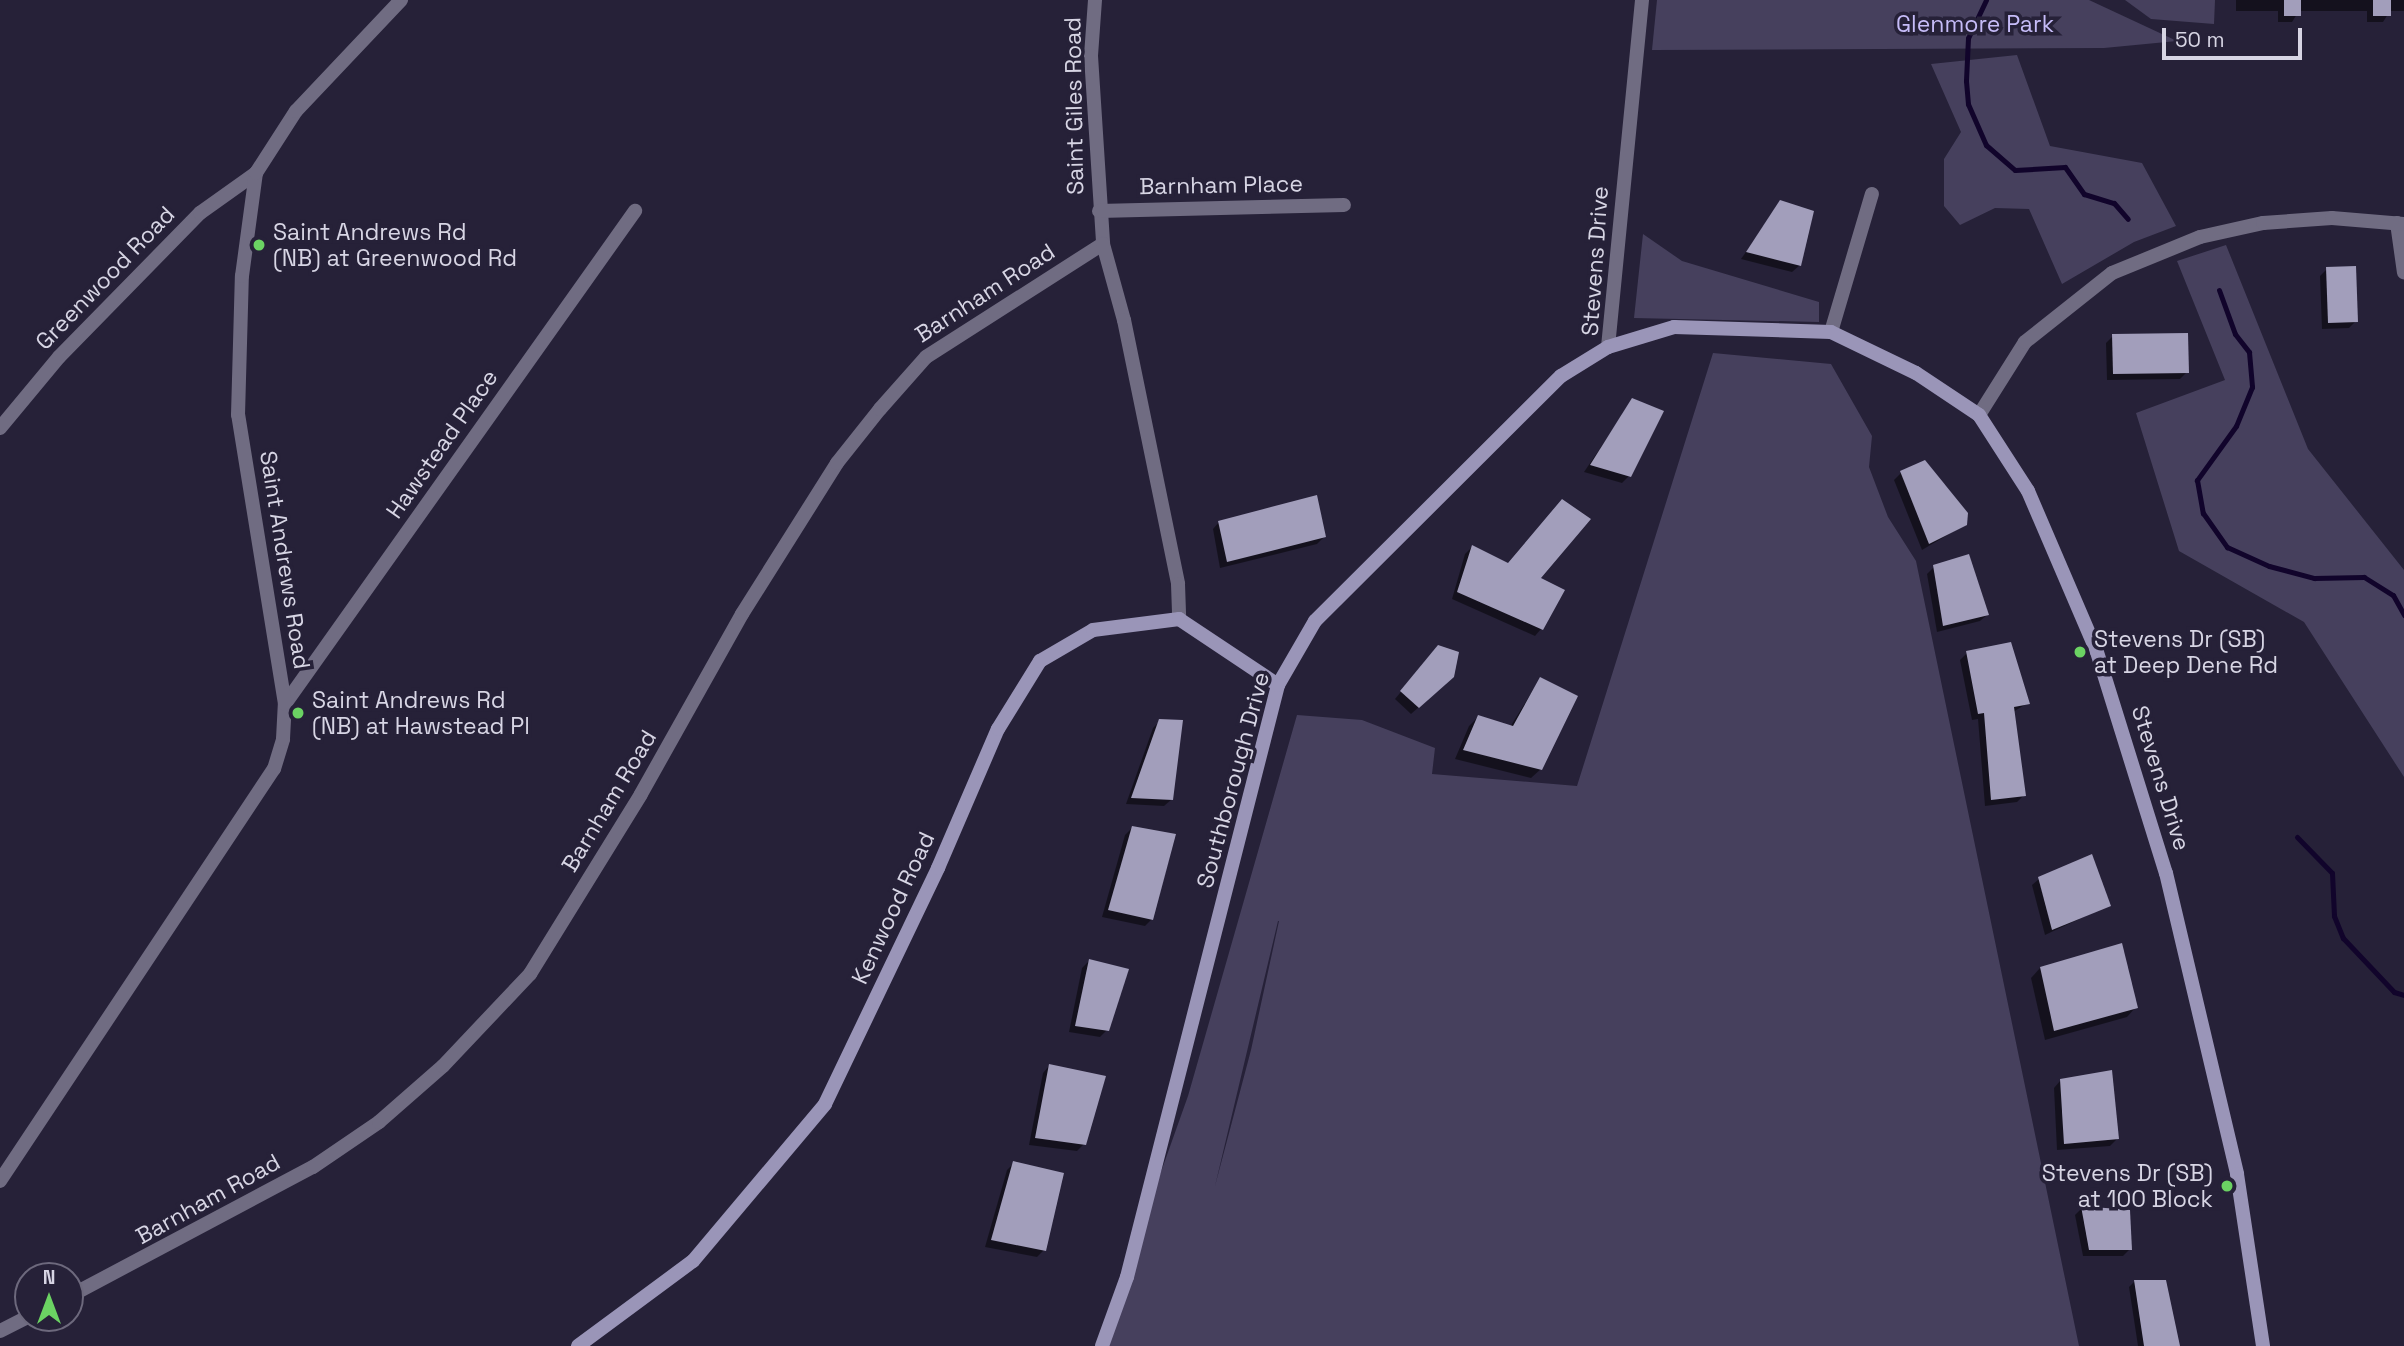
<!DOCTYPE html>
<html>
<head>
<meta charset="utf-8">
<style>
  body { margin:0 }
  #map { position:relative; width:2404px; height:1346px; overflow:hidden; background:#262138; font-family:"Space Grotesk",sans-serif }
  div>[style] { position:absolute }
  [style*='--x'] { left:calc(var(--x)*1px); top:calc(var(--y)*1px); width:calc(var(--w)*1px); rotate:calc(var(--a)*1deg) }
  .green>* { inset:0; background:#46405d }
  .shadow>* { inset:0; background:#0007 }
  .stream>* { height:5px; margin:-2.5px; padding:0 2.5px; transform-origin:2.5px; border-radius:2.5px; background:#11042b }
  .building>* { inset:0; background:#a29ebb }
  .street>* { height:14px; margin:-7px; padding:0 7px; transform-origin:7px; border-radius:7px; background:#706c82 }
  .secondary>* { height:14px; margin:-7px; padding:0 7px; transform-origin:7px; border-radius:7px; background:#9a95b8 }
  .dots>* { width:19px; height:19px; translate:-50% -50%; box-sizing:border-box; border:4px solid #262138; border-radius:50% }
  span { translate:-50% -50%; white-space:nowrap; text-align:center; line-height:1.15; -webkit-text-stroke:7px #262138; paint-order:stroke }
  .park-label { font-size:23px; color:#c6bcf8 }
  .street-label { font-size:23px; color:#d7d5e4 }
  .poi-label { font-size:23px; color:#d7d5e4 }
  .left { translate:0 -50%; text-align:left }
  .right { translate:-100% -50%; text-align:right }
  .north { position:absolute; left:14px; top:1262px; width:70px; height:70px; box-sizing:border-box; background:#262138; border:2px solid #6d697d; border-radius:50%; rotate:0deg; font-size:19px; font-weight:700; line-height:28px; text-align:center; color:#d7d5e4 }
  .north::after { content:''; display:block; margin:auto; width:24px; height:32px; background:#6bd363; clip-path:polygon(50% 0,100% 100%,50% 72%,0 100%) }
  .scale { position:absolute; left:2162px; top:28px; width:140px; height:32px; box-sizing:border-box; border:4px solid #d7d5e4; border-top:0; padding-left:9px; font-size:21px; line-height:24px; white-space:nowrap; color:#d7d5e4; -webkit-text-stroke:5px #262138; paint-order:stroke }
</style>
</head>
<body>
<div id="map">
  <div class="green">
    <i style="clip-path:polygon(1657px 0,2089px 0,2177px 41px,2104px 48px,1652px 50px)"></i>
    <i style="clip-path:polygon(2125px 0,2215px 0,2214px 24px,2151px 19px)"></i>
    <i style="clip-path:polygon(2017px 55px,2050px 146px,2142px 163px,2176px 226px,2134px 242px,2062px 284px,2029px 209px,1995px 208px,1960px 225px,1944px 206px,1944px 159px,1961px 132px,1931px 64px)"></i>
    <i style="clip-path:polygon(1643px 234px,1682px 261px,1819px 302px,1819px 322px,1634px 318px)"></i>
    <i style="clip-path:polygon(2226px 245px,2308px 449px,2404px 570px,2404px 777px,2304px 622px,2179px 551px,2136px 413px,2225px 380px,2177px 261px)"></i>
    <i style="clip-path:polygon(evenodd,1713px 353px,1831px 364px,1872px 436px,1869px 467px,1888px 517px,1916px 561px,2079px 1346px,1099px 1346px,1188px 1096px,1297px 715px,1362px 720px,1435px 748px,1432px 774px,1577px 786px,1713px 353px,1279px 921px,1251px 1050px,1215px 1186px,1278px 921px,1279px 921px)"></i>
  </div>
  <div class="shadow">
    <i style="clip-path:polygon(2236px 0,2404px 0,2404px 11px,2390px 11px,2383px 22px,2367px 22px,2367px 11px,2299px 11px,2292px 22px,2278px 22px,2278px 11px,2236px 11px)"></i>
    <i style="clip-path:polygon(1781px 202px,1812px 212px,1799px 266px,1792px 272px,1741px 259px)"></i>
    <i style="clip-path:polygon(2327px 269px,2356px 321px,2349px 328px,2322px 329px,2320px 276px)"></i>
    <i style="clip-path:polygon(2113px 336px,2187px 372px,2180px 379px,2107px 380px,2106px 343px)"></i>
    <i style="clip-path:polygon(1633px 400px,1629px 476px,1622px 483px,1584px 472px)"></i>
    <i style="clip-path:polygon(1901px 473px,1966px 524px,1922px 550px,1894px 480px)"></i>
    <i style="clip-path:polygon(1219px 522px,1324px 537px,1317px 544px,1220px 568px,1213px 529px)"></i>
    <i style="clip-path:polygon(1472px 547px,1538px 579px,1541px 629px,1535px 636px,1452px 599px,1465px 554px)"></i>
    <i style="clip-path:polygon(1934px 567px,1987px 615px,1980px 621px,1937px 632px,1927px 574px)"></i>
    <i style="clip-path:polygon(1967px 653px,2028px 703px,2013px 712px,2024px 795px,2017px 802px,1985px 806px,1978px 719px,1972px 720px,1960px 660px)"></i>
    <i style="clip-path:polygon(1432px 654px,1445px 684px,1411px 714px,1395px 699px)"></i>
    <i style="clip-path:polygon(1540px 679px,1541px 769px,1531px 778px,1455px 759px,1469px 726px,1478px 717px,1510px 727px)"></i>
    <i style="clip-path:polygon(1160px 721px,1171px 800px,1164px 806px,1126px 804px,1153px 728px)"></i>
    <i style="clip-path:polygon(1132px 828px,1152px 919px,1145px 926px,1102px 917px,1125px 835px)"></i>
    <i style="clip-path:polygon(2039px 879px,2109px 905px,2045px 935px,2032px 885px)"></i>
    <i style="clip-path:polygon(1089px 961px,1107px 1030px,1100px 1037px,1069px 1032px,1082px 968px)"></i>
    <i style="clip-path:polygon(2040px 968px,2136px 1007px,2127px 1017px,2045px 1040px,2031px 978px)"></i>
    <i style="clip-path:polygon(1049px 1066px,1084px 1144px,1077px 1151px,1029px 1145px,1043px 1073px)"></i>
    <i style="clip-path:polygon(2060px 1081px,2117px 1139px,2110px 1146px,2057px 1150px,2054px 1088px)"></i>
    <i style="clip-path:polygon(1014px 1163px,1044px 1250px,1037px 1257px,985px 1247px,1007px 1170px)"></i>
    <i style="clip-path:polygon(2082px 1208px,2130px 1249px,2123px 1256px,2083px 1256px,2075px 1215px)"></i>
    <i style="clip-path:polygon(2135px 1281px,2178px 1346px,2138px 1346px,2129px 1287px)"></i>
  </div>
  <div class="stream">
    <i style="--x:1986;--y:0;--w:42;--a:115.3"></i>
    <i style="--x:1968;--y:38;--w:43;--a:92.7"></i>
    <i style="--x:1966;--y:81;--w:23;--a:85"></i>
    <i style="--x:1968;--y:104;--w:45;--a:66.3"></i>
    <i style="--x:1986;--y:145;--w:38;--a:41"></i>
    <i style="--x:2015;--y:170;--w:50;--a:-3.4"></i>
    <i style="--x:2065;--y:167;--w:33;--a:55"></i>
    <i style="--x:2084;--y:194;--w:31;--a:17"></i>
    <i style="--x:2114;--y:203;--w:21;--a:49"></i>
    <i style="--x:2219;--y:290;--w:47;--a:70"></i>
    <i style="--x:2235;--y:334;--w:23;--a:52"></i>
    <i style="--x:2249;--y:352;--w:35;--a:85"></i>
    <i style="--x:2252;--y:387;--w:42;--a:112.3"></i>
    <i style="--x:2236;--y:426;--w:67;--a:125.8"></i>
    <i style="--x:2197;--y:480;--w:34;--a:80"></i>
    <i style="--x:2203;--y:513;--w:42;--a:54.8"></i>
    <i style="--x:2227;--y:547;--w:46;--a:24.3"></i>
    <i style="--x:2269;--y:566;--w:47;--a:14.9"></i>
    <i style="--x:2314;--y:578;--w:50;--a:-1.1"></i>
    <i style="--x:2364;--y:577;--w:34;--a:32"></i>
    <i style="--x:2393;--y:595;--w:23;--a:61"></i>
    <i style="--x:2297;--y:837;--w:50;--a:45.8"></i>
    <i style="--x:2332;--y:873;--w:43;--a:87.3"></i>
    <i style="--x:2334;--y:916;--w:24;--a:68"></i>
    <i style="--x:2343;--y:938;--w:74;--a:46.6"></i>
    <i style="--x:2394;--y:992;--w:10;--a:17"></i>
  </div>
  <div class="building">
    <i style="clip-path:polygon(2284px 0,2301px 0,2301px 16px,2284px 16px)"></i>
    <i style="clip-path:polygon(2373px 0,2391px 0,2391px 16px,2373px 16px)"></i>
    <i style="clip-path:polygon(1780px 200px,1814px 211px,1801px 266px,1746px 252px)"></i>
    <i style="clip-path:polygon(2356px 266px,2358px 322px,2328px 323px,2326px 267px)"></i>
    <i style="clip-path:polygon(2188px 333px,2189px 373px,2113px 374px,2112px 334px)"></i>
    <i style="clip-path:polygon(1632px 398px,1664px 411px,1631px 477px,1590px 465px)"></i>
    <i style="clip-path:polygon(1925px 460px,1968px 513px,1967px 525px,1929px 544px,1900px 471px)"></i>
    <i style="clip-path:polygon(1317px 495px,1326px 537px,1227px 562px,1218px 521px)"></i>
    <i style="clip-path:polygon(1562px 499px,1591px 519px,1541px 578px,1565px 590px,1543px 630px,1457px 592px,1472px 545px,1508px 563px)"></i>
    <i style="clip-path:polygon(1969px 554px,1989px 615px,1943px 626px,1933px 565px)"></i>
    <i style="clip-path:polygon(2011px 642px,2030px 704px,2014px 707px,2026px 796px,1991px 800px,1984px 713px,1978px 714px,1966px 651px)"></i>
    <i style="clip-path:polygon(1438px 645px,1459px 652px,1454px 677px,1419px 708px,1400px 691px)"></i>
    <i style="clip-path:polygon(1540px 677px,1578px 696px,1542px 770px,1463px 750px,1478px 715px,1513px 726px)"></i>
    <i style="clip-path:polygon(1159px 719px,1183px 720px,1173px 800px,1131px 798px)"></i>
    <i style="clip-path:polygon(1132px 826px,1176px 834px,1153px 920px,1108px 910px)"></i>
    <i style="clip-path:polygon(2092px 854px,2111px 906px,2052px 930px,2038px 877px)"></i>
    <i style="clip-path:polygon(2122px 943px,2138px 1008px,2054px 1031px,2040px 967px)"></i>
    <i style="clip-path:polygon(1089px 959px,1129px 969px,1109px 1031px,1075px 1026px)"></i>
    <i style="clip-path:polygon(1049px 1064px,1106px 1076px,1086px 1145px,1035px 1138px)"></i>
    <i style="clip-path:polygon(2112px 1070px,2119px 1139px,2064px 1144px,2060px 1079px)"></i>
    <i style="clip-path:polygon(1013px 1161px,1064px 1173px,1046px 1251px,991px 1240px)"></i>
    <i style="clip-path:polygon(2081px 1206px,2130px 1210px,2132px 1250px,2089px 1250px)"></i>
    <i style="clip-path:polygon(2134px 1280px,2166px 1280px,2180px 1346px,2144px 1346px)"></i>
  </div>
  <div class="street">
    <i style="--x:1095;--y:0;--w:56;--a:94.1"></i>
    <i style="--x:1091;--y:56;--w:188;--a:86.3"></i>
    <i style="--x:1099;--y:211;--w:245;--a:-1.4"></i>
    <i style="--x:2397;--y:223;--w:50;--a:82"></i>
    <i style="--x:1831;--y:332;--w:144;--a:-73.5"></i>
    <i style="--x:1608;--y:347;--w:349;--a:-84.4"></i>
    <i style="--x:1979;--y:415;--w:86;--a:-57.8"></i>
    <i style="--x:2025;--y:342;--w:111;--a:-38.4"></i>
    <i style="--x:2112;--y:273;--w:95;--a:-22.2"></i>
    <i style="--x:2200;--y:237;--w:65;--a:-12.5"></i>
    <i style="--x:2263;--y:223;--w:69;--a:-4.1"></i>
    <i style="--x:2332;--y:218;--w:72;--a:4.8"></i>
    <i style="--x:0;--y:428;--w:92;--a:-50.3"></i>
    <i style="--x:59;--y:357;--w:202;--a:-45.6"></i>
    <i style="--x:200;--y:213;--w:69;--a:-35.5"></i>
    <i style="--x:285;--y:704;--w:605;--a:-54.63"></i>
    <i style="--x:0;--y:1181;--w:495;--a:-56.4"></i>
    <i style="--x:274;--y:769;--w:31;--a:-73"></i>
    <i style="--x:283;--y:739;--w:35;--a:-87"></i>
    <i style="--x:285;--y:704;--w:293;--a:-99.2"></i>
    <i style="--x:238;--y:415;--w:139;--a:-88.4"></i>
    <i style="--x:242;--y:276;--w:104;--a:-82.3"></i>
    <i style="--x:256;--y:173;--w:74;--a:-57.2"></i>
    <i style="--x:296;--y:111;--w:153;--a:-46.6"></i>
    <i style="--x:70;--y:1296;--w:275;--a:-28"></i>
    <i style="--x:313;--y:1167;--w:80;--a:-34.3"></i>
    <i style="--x:379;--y:1122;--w:85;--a:-41.2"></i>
    <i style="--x:443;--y:1066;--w:127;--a:-46.6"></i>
    <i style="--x:530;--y:974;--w:211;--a:-58.3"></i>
    <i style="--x:641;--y:794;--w:206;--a:-60.7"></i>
    <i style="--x:742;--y:614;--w:178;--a:-57.8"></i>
    <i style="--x:837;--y:463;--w:69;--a:-51.5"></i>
    <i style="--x:880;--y:409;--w:69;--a:-48.5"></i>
    <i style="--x:926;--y:357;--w:210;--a:-32.6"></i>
    <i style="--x:1103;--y:244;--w:79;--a:74.6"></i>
    <i style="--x:1124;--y:320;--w:269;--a:78.4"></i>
    <i style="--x:1178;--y:584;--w:35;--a:88"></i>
    <i style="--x:0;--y:1331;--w:31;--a:-27"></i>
  </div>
  <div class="secondary">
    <i style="--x:578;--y:1346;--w:143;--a:-36.5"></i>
    <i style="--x:693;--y:1261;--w:205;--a:-49.9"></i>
    <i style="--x:825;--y:1104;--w:262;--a:-64.4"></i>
    <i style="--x:938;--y:868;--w:151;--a:-66.7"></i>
    <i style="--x:998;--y:729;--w:80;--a:-58.3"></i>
    <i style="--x:1040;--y:661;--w:61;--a:-30.3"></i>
    <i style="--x:1093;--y:630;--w:87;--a:-7.3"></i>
    <i style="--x:1179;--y:619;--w:119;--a:33.7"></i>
    <i style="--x:1102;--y:1346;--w:73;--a:-70.1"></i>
    <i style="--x:1127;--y:1277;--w:611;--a:-75.69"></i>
    <i style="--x:1278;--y:685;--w:74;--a:-60"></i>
    <i style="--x:1315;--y:621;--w:347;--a:-44.9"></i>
    <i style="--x:1561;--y:376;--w:55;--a:-31.7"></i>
    <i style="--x:1608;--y:347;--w:69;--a:-16.9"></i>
    <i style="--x:1674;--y:327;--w:157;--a:1.8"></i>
    <i style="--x:1831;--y:332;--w:94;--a:25.8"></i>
    <i style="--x:1916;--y:373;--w:76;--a:33.7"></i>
    <i style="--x:1979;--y:415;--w:90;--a:57.2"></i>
    <i style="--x:2028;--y:491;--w:175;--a:66.8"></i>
    <i style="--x:2097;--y:652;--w:232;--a:72.7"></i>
    <i style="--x:2166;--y:873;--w:309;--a:76.7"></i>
    <i style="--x:2237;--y:1174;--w:174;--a:81.4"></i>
  </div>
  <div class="dots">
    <i style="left:259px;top:245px;background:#6bd363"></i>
    <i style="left:2080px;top:652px;background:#6bd363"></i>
    <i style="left:298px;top:713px;background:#6bd363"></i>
    <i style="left:2227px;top:1186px;background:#6bd363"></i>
  </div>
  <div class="park-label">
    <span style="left:1975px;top:24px">Glenmore Park</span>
  </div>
  <div class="street-label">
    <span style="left:1074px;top:106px;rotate:-91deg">Saint Giles Road</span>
    <span style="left:1221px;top:185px;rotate:-1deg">Barnham Place</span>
    <span style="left:1595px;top:261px;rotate:-86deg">Stevens Drive</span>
    <span style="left:105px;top:278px;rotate:-46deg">Greenwood Road</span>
    <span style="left:985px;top:293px;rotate:-33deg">Barnham Road</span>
    <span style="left:442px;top:444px;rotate:-55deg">Hawstead Place</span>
    <span style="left:285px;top:560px;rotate:81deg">Saint Andrews Road</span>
    <span style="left:2161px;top:778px;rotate:73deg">Stevens Drive</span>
    <span style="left:1233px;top:780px;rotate:-75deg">Southborough Drive</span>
    <span style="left:609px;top:801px;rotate:-59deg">Barnham Road</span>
    <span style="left:893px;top:908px;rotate:-65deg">Kenwood Road</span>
    <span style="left:208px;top:1199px;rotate:-29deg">Barnham Road</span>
  </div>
  <div class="poi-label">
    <span class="left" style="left:273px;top:245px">Saint Andrews Rd<br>(NB) at Greenwood Rd</span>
    <span class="left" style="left:2094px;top:652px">Stevens Dr (SB)<br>at Deep Dene Rd</span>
    <span class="left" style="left:312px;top:713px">Saint Andrews Rd<br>(NB) at Hawstead Pl</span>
    <span class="right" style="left:2213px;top:1186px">Stevens Dr (SB)<br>at 100 Block</span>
  </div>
  <div class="north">N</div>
  <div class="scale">50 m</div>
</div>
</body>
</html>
